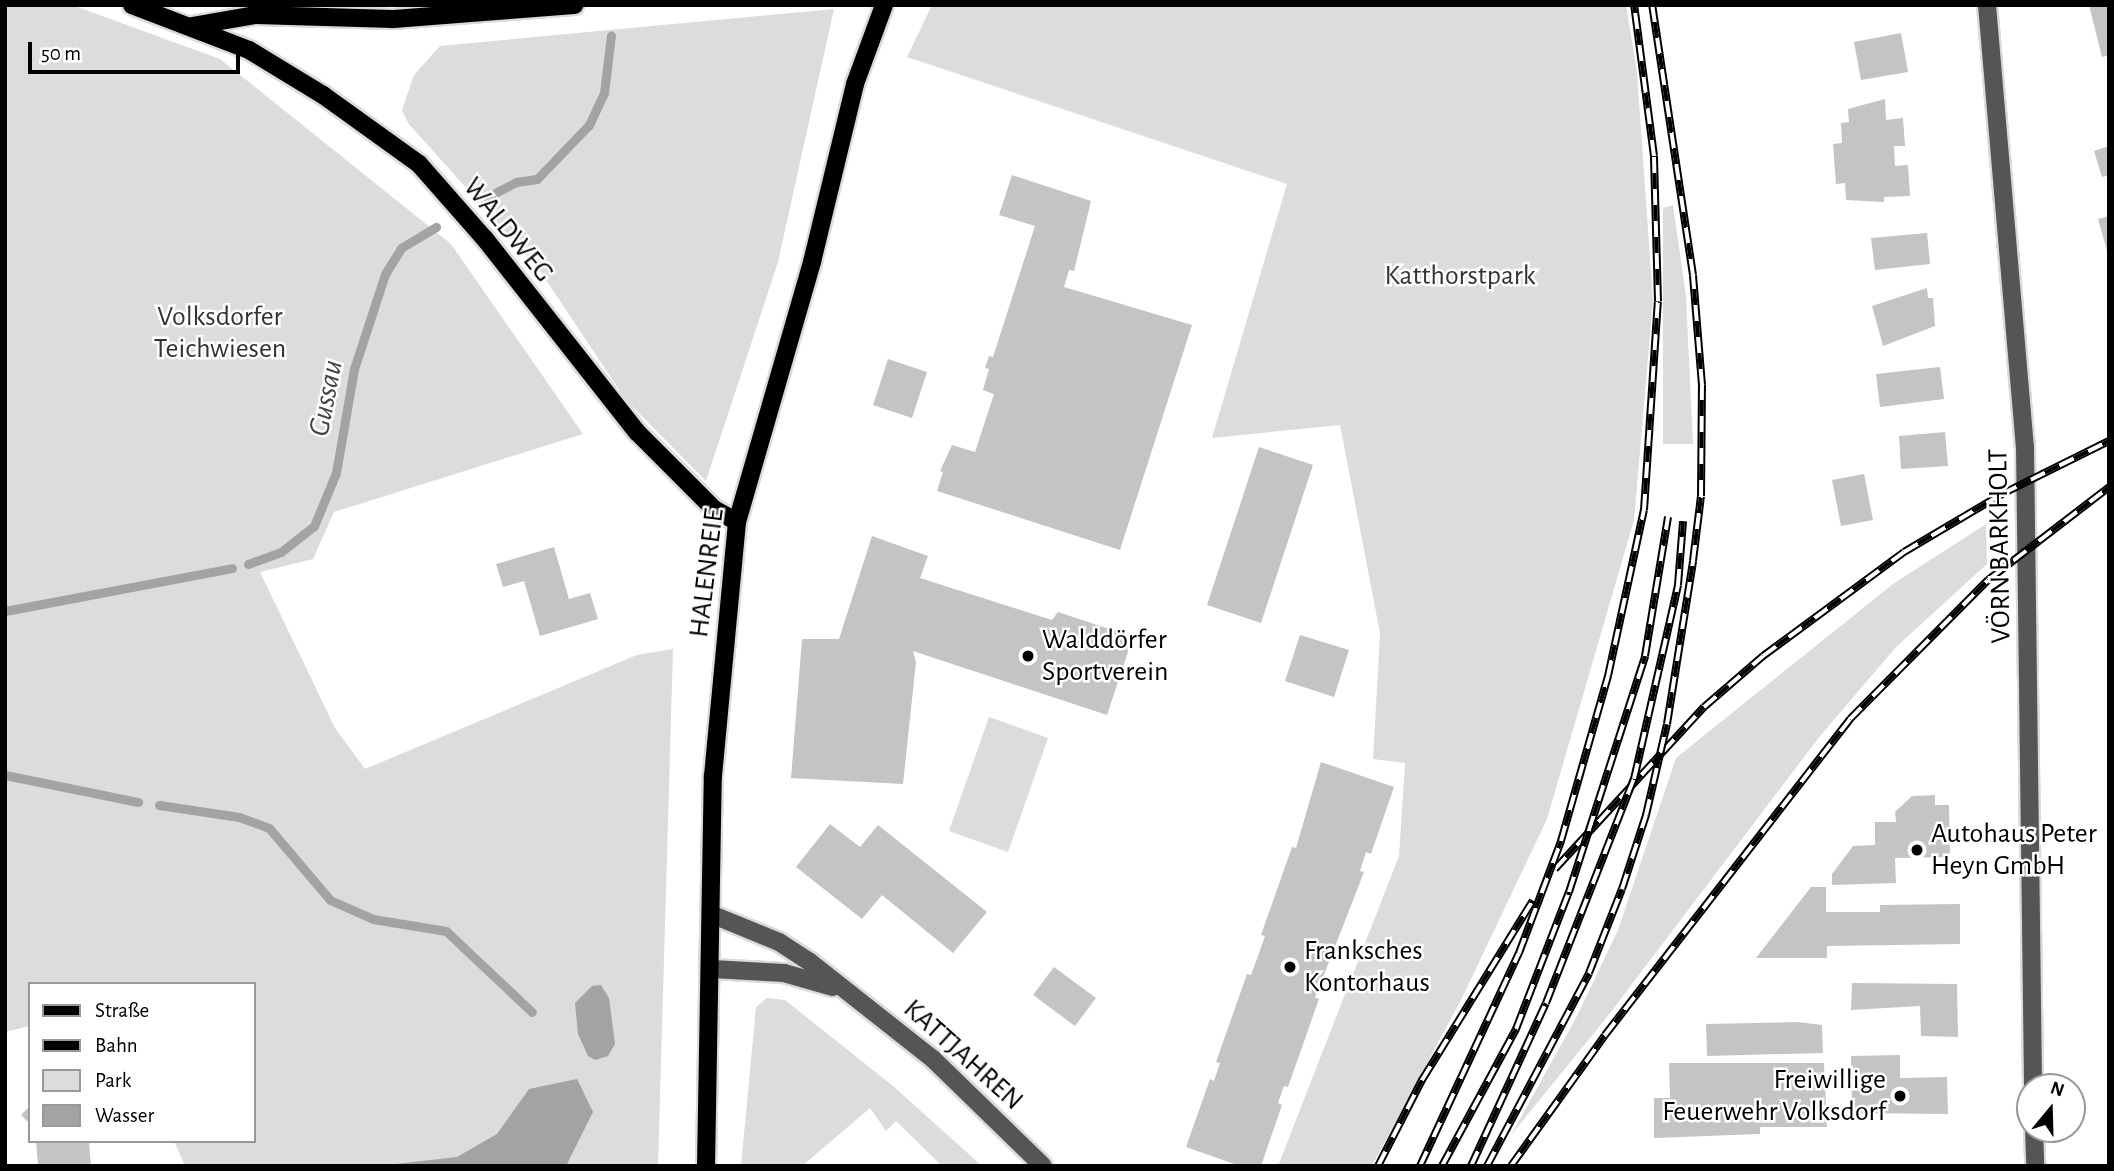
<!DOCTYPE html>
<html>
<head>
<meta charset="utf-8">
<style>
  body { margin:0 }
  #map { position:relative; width:2114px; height:1171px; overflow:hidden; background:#fff; font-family:"Alegreya Sans",sans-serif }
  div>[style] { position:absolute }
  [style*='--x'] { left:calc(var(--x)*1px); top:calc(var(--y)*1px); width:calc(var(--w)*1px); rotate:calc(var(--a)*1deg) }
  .green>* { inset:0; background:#dcdcdc }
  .water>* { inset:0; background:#a3a3a3 }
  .stream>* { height:9px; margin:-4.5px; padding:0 4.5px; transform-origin:4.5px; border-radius:4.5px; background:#a3a3a3 }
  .building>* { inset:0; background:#c4c4c4 }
  .roads { filter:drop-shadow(2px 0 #dbdbdb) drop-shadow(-2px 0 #dbdbdb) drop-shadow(0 2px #dbdbdb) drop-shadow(0 -2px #dbdbdb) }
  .minor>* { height:18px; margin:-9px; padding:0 9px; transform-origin:9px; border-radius:9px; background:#555 }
  .major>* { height:18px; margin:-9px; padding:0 9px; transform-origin:9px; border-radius:9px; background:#000 }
  .rail>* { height:8px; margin-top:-4px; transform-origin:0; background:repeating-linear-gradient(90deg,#fff 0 16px,#000 0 32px); box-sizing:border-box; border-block:2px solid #000 }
  .dots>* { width:19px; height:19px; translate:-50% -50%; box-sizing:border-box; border:4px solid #fff; border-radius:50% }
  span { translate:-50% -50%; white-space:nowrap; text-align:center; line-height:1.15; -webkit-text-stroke:5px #fff; paint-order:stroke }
  .street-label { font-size:28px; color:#000 }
  .park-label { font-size:28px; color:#333 }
  .poi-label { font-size:28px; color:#000 }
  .left { translate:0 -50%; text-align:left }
  .right { translate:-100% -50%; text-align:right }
  .water-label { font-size:30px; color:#444; font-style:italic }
  .frame { position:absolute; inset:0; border:7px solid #000; pointer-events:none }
  .legend { position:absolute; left:28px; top:982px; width:228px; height:161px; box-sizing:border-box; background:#fff; border:2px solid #999; margin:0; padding:9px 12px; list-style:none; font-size:21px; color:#000 }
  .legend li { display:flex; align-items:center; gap:14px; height:35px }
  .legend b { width:35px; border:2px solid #999 }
  .north { position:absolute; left:2016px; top:1073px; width:70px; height:70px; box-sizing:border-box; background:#fff; border:2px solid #999; border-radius:50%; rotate:19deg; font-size:19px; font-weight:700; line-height:28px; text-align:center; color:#000 }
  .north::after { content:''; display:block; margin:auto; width:24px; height:32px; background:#000; clip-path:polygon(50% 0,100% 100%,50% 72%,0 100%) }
  .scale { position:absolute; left:28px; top:42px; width:212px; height:32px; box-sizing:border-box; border:4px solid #000; border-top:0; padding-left:9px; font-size:21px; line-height:24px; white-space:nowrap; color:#000; -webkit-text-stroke:5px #fff; paint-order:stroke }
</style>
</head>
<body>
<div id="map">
  <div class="green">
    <i style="clip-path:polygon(5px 5px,72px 5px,220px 59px,451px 244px,583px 434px,334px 512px,313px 559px,260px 572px,335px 728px,365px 769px,637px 655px,673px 649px,658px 1166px,185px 1166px,174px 1141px,254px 1141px,254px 984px,30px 984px,30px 1026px,5px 1032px)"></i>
    <i style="clip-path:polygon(932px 5px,1626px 5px,1637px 72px,1653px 301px,1634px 520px,1547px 819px,1462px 998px,1372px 1166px,1278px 1166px,1399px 856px,1405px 763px,1373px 759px,1380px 633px,1340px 425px,1212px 438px,1287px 184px,907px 57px)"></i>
    <i style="clip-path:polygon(834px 9px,778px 262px,706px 481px,626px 400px,538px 268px,408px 123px,402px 110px,414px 75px,440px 46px)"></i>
    <i style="clip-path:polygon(1673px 205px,1686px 296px,1693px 444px,1663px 444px,1663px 208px)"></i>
    <i style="clip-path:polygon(1986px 524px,1987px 564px,1896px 647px,1820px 736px,1607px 1017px,1511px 1135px,1577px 1016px,1618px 930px,1676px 758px,1893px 584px)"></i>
    <i style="clip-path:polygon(989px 717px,1048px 738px,1008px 852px,949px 831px)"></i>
    <i style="clip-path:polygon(767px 998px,785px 1000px,893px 1086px,982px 1166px,942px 1166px,896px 1121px,886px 1131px,870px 1108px,802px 1166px,741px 1166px,756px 1007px)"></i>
  </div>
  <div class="water">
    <i style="clip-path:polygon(601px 985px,609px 998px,615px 1044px,608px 1056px,595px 1060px,588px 1056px,578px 1034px,575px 1003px,592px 986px)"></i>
    <i style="clip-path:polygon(577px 1079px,593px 1112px,566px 1166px,378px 1166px,457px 1157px,497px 1134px,529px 1089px)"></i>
  </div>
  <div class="stream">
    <i style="--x:487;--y:197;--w:33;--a:-27"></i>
    <i style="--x:516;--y:182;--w:21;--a:-8"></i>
    <i style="--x:537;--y:179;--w:75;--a:-46.1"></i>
    <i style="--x:589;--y:125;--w:35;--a:-65"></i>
    <i style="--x:604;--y:93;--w:58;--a:-83.1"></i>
    <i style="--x:248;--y:564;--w:35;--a:-20"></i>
    <i style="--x:281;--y:552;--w:42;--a:-38.2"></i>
    <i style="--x:314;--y:526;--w:57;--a:-67.5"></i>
    <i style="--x:336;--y:473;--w:106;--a:-80.2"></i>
    <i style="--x:354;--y:369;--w:100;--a:-71.9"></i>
    <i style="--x:385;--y:274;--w:31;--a:-58"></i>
    <i style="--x:401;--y:248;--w:41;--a:-31"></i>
    <i style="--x:5;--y:611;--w:231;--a:-10.7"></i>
    <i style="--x:5;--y:775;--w:136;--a:11.5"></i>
    <i style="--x:159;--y:805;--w:81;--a:8.5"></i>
    <i style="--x:239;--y:817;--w:32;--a:20"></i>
    <i style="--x:269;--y:828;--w:94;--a:49.7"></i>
    <i style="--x:330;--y:900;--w:47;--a:23.8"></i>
    <i style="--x:373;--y:919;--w:74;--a:9.3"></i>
    <i style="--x:446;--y:931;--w:118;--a:43.3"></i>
  </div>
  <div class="building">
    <i style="clip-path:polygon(2089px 5px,2109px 5px,2109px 55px,2102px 57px)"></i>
    <i style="clip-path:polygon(1901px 33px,1908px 72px,1861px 80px,1854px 42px)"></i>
    <i style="clip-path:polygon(1885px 99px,1886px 120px,1903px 118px,1905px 146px,1894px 146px,1895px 166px,1908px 165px,1910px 196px,1884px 197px,1884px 202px,1846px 200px,1845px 183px,1836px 184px,1833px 144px,1842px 143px,1841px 123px,1849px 122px,1848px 109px)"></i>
    <i style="clip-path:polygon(2109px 146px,2109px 175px,2102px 177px,2094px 151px)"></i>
    <i style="clip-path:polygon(1012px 175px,1091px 201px,1074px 271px,1069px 270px,1064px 287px,1192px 325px,1120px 550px,937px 491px,943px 472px,940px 471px,952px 445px,975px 452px,994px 394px,983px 390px,989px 369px,985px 368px,989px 356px,993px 357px,1035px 226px,999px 215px)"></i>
    <i style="clip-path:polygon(2109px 216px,2109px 254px,2108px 254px,2098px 219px)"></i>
    <i style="clip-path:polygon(1927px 233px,1930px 264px,1875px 270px,1871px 238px)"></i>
    <i style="clip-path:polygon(1927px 288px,1928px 298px,1933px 298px,1935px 326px,1883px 346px,1872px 306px)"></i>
    <i style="clip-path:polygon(888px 359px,927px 372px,912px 418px,873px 405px)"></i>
    <i style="clip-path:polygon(1940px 367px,1944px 399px,1880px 407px,1876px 374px)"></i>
    <i style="clip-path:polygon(1945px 432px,1948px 466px,1901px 469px,1899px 436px)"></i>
    <i style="clip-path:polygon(1259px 447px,1313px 465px,1261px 623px,1207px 605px)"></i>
    <i style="clip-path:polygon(1864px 474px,1873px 520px,1841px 526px,1832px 480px)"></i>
    <i style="clip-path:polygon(872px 536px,928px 556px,920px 578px,1052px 620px,1058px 612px,1133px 637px,1107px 715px,913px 651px,916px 662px,903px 784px,791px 778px,802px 639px,839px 639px)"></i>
    <i style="clip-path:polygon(554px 547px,569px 599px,590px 593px,598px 619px,540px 636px,524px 581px,503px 587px,496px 564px)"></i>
    <i style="clip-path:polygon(1300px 635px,1349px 650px,1334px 697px,1285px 681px)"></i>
    <i style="clip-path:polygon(1321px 762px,1394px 787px,1371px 854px,1366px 852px,1360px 871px,1364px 872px,1315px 998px,1319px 999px,1288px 1087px,1284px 1086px,1278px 1103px,1282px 1105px,1261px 1166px,1240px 1166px,1186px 1147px,1210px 1079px,1214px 1081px,1220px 1063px,1216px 1062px,1247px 974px,1251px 975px,1258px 956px,1265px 936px,1261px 935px,1292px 847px,1296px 848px)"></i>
    <i style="clip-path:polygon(1935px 795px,1935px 805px,1949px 805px,1950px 857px,1895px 858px,1896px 883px,1832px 885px,1832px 874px,1853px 846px,1875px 845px,1875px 822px,1896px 822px,1895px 812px,1912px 796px)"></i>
    <i style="clip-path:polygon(830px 824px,860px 847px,878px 825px,987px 912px,953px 953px,882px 895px,862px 919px,796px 867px)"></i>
    <i style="clip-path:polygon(1811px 887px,1826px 887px,1826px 912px,1880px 912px,1880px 905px,1960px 904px,1960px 944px,1827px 946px,1827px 958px,1756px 958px)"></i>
    <i style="clip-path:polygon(1054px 967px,1096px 998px,1075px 1026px,1033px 995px)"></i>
    <i style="clip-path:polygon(1852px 983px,1957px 984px,1958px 1037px,1921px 1036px,1920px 1006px,1851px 1010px)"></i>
    <i style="clip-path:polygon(1798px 1022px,1822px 1025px,1823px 1053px,1707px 1056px,1706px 1024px)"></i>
    <i style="clip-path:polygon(1900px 1055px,1900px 1078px,1947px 1077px,1948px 1114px,1852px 1113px,1851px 1056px)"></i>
    <i style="clip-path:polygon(1669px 1063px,1824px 1063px,1827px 1127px,1760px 1127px,1760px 1134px,1654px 1138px,1654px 1098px,1670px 1098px)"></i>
    <i style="clip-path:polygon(30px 1106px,30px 1124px,21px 1115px)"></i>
    <i style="clip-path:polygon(36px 1141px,89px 1141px,91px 1166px,38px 1166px)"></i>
  </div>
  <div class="roads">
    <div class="minor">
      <i style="--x:1987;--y:5;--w:443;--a:85.1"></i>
      <i style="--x:2025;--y:446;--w:641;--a:89.28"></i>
      <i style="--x:713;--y:915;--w:71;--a:22.2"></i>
      <i style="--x:779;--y:942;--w:37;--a:33"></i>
      <i style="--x:810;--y:962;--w:157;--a:38.3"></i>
      <i style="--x:933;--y:1059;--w:153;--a:44.2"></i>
      <i style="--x:712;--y:969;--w:72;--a:3.2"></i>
      <i style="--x:784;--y:973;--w:51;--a:15.9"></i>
      <i style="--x:2034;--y:1129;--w:37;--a:88"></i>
    </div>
    <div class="major">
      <i style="--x:132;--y:5;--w:125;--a:21"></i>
      <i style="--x:249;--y:50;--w:87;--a:31.3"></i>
      <i style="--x:323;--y:95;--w:118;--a:35.7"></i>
      <i style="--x:419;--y:164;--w:100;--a:48.7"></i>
      <i style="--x:485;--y:239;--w:246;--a:51.8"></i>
      <i style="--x:637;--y:432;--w:109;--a:45"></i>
      <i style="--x:714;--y:509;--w:26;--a:29"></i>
      <i style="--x:192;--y:26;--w:65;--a:-9.8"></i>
      <i style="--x:256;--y:15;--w:137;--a:1.7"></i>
      <i style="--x:393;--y:19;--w:182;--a:-4.4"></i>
      <i style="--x:706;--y:1166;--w:390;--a:-89"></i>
      <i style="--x:713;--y:776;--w:255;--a:-84.6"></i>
      <i style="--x:737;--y:522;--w:271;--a:-73.9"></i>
      <i style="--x:812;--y:262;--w:183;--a:-76.4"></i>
      <i style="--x:855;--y:84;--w:84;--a:-69.8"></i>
    </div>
  </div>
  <div class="rail">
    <i style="--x:1555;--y:869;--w:220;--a:-47.4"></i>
    <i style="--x:1704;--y:707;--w:78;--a:-40.8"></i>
    <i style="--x:1763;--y:656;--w:175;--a:-36.4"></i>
    <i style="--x:1904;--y:552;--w:114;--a:-30.6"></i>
    <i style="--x:2002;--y:494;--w:119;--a:-26.4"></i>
    <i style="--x:1378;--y:1166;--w:97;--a:-62.9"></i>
    <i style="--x:1422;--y:1080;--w:211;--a:-58.3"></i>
    <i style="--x:1420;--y:1166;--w:235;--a:-65.1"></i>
    <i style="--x:1519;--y:953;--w:120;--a:-69.4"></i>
    <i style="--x:1561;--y:841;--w:172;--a:-74.1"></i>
    <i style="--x:1608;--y:676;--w:170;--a:-77.8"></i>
    <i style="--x:1644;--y:510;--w:209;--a:-86.2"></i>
    <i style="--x:1658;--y:301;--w:145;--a:-91.6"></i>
    <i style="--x:1654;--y:156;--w:152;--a:-97.5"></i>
    <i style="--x:1442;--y:1166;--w:156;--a:-61.6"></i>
    <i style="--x:1516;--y:1029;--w:147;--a:-68.9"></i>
    <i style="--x:1569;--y:892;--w:248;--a:-72.1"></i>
    <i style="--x:1645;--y:656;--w:141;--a:-80.6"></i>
    <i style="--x:1471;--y:1166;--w:179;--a:-65.3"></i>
    <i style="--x:1546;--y:1003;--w:241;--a:-68.6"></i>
    <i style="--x:1634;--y:779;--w:199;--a:-77.2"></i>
    <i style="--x:1678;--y:585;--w:64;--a:-85.5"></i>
    <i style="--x:1487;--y:1166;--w:218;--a:-62.1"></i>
    <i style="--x:1589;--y:973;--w:90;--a:-68.6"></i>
    <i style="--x:1622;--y:889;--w:78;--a:-72"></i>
    <i style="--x:1646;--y:815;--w:93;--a:-77"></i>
    <i style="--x:1667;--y:724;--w:165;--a:-80.9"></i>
    <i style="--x:1693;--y:561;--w:65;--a:-83"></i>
    <i style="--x:1701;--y:496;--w:111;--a:-89.5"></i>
    <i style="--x:1702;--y:385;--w:110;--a:-94.7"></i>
    <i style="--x:1693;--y:275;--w:273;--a:-98.6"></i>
    <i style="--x:1511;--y:1166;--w:161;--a:-54.3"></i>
    <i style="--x:1605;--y:1035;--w:400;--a:-52.2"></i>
    <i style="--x:1850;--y:719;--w:196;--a:-45.2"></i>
    <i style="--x:1988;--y:580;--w:153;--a:-37.5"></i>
  </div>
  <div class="dots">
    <i style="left:1028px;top:656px;background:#000"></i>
    <i style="left:1917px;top:850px;background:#000"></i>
    <i style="left:1290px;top:967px;background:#000"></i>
    <i style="left:1900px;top:1096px;background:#000"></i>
  </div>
  <div class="street-label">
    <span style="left:508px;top:230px;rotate:51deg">WALDWEG</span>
    <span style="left:2000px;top:546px;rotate:-91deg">VÖRN BARKHOLT</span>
    <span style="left:707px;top:573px;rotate:-83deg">HALENREIE</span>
    <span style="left:963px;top:1055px;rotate:42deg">KATTJAHREN</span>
  </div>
  <div class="park-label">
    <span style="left:1460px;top:276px">Katthorstpark</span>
    <span style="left:220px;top:333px">Volksdorfer<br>Teichwiesen</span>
  </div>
  <div class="poi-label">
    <span class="left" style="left:1042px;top:656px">Walddörfer<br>Sportverein</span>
    <span class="left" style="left:1931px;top:850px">Autohaus Peter<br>Heyn GmbH</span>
    <span class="left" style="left:1304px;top:967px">Franksches<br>Kontorhaus</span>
    <span class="right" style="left:1886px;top:1096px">Freiwillige<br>Feuerwehr Volksdorf</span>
  </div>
  <div class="water-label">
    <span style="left:326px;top:398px;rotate:-79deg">Gussau</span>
  </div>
  <div class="frame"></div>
  <ul class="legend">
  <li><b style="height:9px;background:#000"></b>Straße</li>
  <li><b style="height:9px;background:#000"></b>Bahn</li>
  <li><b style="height:19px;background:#dcdcdc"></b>Park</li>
  <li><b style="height:19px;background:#a3a3a3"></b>Wasser</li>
  </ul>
  <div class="north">N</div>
  <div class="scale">50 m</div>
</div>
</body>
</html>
